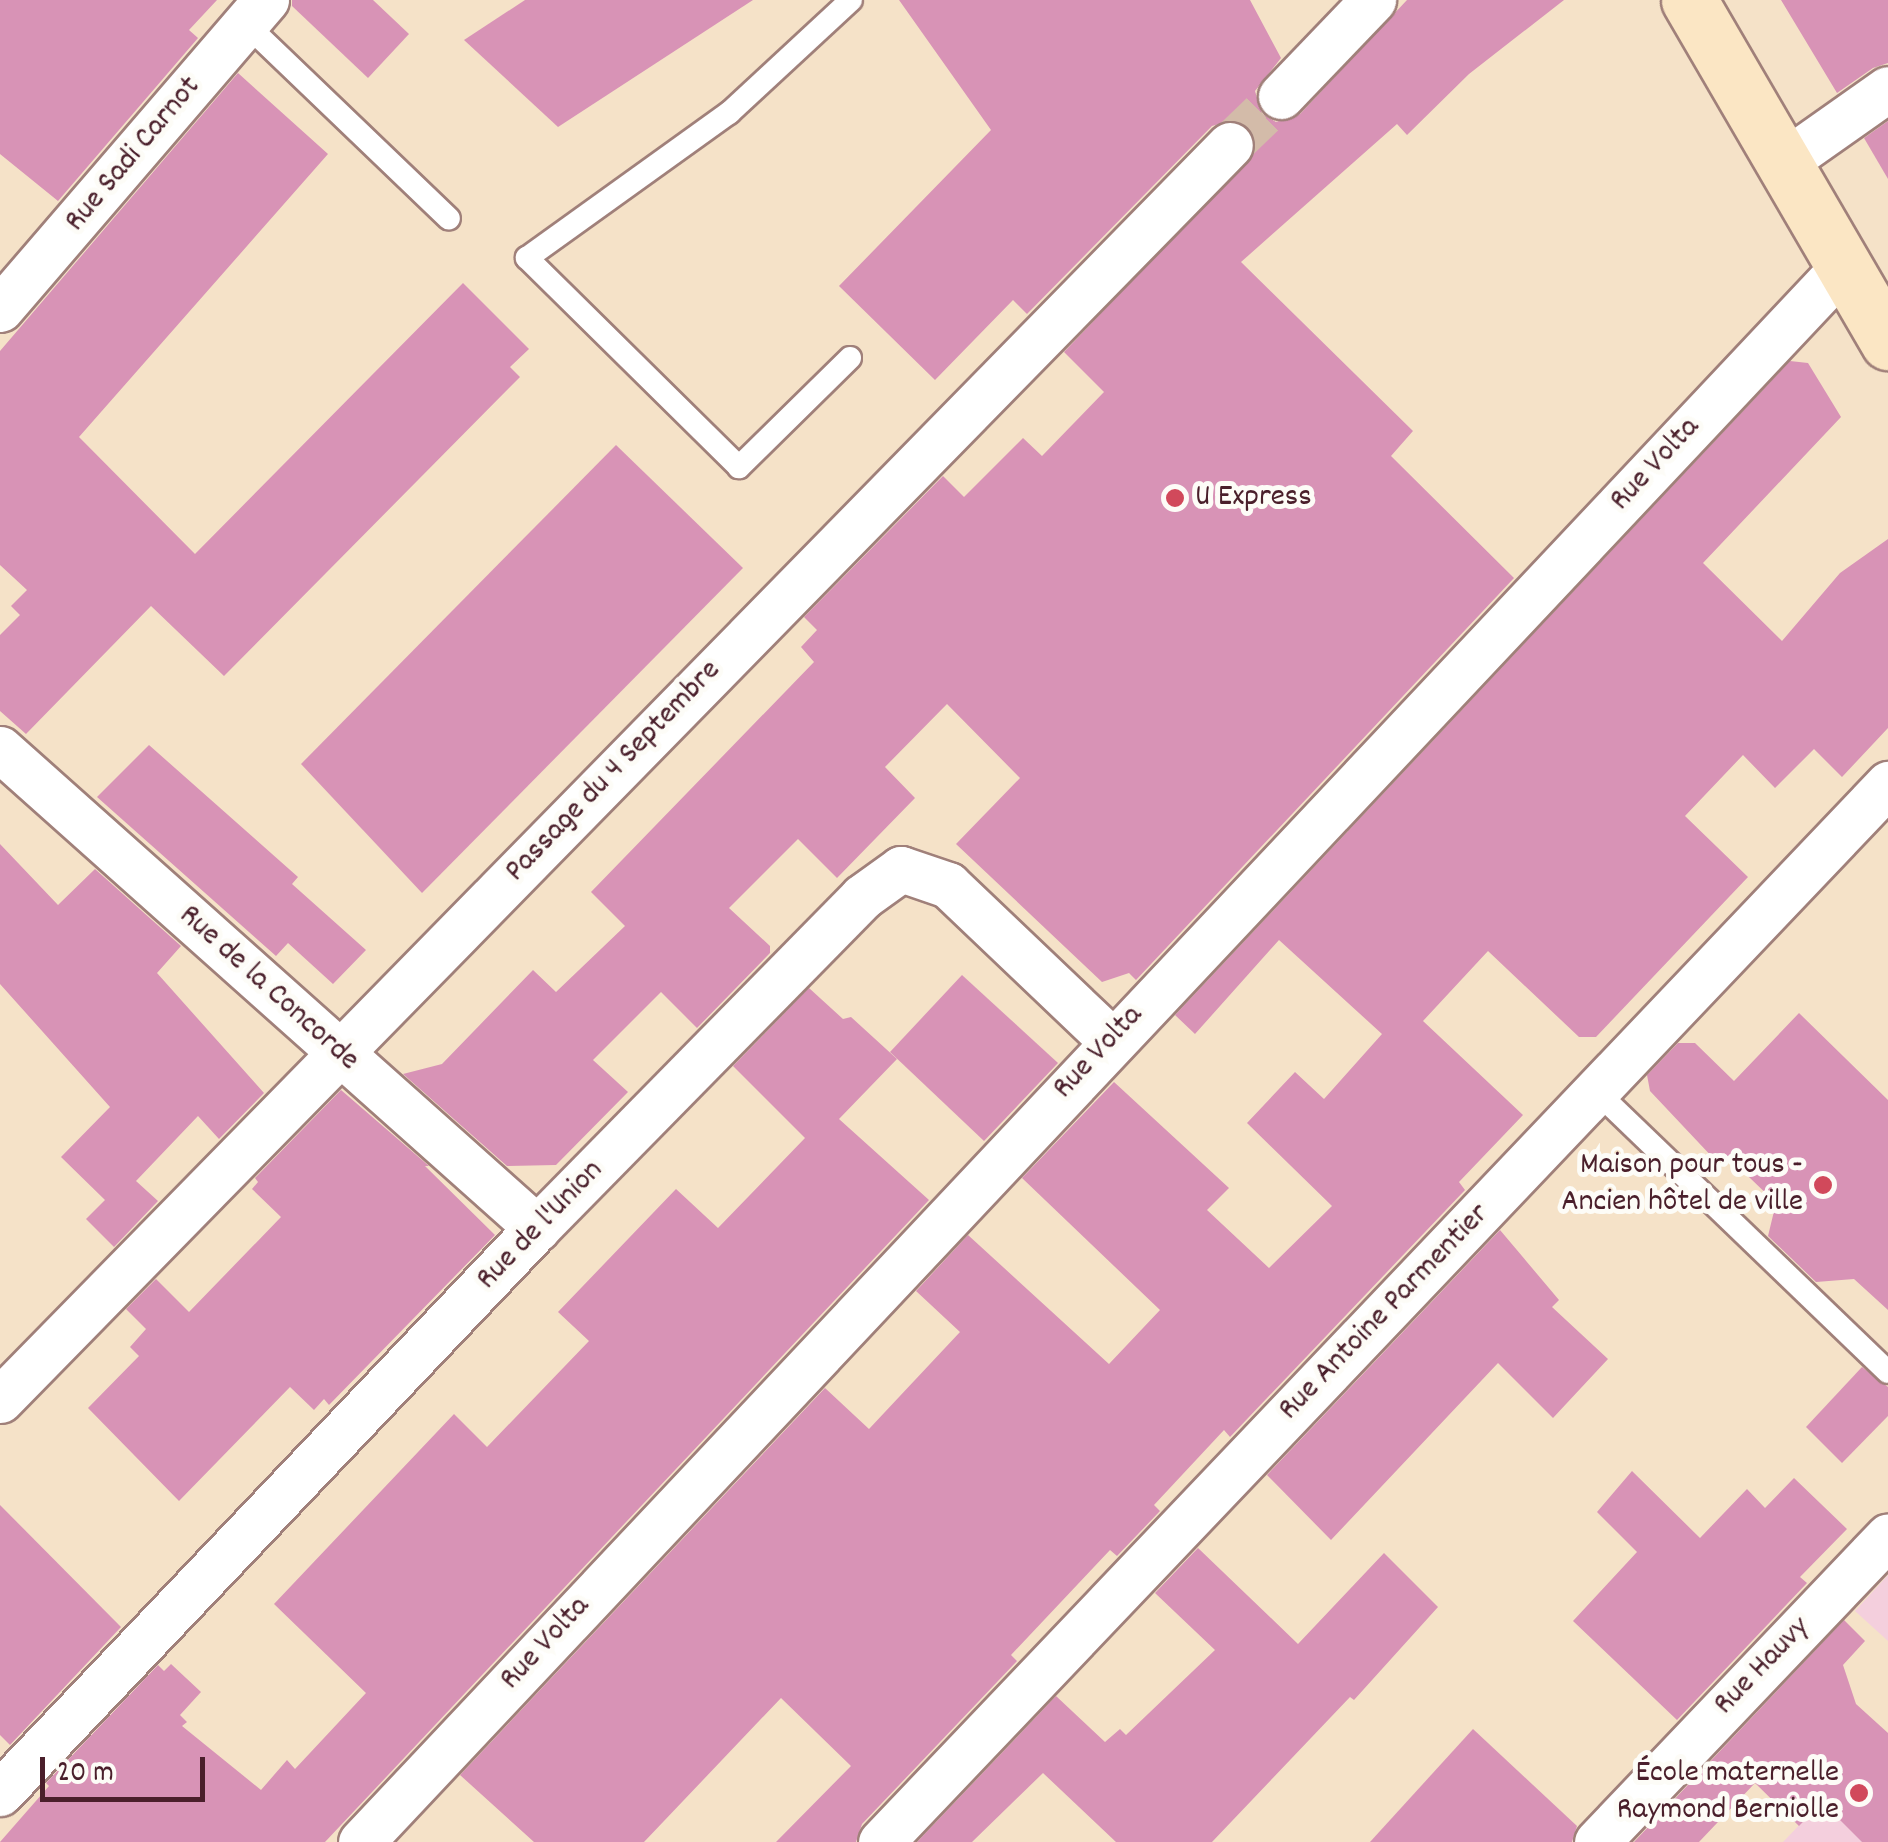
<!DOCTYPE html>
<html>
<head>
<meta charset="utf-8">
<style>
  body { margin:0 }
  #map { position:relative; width:1888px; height:1842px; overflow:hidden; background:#f5e2c8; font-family:Dekko,sans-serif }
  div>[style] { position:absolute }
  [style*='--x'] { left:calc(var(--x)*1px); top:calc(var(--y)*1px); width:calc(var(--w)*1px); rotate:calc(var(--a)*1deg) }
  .built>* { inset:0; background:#f4cfdd }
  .building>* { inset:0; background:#d893b6 }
  .minor-tunnel>* { height:45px; margin-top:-22.5px; transform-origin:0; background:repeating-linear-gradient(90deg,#d3bba9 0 45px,transparent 0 67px) }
  .roads { filter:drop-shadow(2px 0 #a0807a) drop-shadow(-2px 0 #a0807a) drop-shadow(0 2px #a0807a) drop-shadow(0 -2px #a0807a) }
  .service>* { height:22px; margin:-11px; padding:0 11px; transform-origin:11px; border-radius:11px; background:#fff }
  .minor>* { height:45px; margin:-22.5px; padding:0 22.5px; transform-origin:22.5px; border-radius:22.5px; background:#fff }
  .secondary>* { height:55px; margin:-27.5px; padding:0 27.5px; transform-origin:27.5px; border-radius:27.5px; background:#fbe6c4 }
  .dots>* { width:28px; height:28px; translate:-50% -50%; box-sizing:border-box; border:5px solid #fdfcf7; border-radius:50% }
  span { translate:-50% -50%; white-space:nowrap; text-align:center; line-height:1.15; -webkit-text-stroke:10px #fdfcf7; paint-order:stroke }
  .street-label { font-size:32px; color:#4a1f2b }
  .poi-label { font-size:32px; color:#4a1f2b }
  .left { translate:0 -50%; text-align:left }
  .right { translate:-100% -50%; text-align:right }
  .scale { position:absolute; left:40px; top:1757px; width:165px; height:45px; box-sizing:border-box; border:5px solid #4a1f2b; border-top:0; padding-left:12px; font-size:30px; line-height:35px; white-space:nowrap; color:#4a1f2b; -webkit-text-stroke:8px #fdfcf7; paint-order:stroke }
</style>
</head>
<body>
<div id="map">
  <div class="built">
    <i style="clip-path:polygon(1888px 1575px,1888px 1641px,1855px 1611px)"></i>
    <i style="clip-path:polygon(1863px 1759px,1888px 1842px,1783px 1842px)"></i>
  </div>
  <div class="building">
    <i style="clip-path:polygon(0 0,217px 0,189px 30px,198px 38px,58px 201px,0 154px)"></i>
    <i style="clip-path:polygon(292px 0,373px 0,409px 34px,368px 78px,292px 6px)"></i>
    <i style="clip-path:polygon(525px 0,753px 0,558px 127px,464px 40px)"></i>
    <i style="clip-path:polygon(899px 0,1250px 0,1281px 58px,1255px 91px,1262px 114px,1276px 122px,1300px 114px,1407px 0,1564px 0,1469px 74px,1407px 135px,1397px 124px,1241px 262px,1413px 431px,1391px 456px,1514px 578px,1136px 980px,1129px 973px,1102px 982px,956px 844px,1020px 778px,947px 704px,885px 767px,915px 798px,837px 878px,798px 839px,729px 908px,770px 946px,770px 953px,697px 1028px,661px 992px,593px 1060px,628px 1092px,556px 1165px,507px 1166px,403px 1074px,442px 1064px,533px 970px,556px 992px,625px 926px,591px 892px,814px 662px,801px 647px,817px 630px,804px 617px,943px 476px,964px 497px,1023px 438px,1042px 456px,1104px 392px,1064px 352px,1255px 152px,1255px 139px,1248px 126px,1236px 119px,1212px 126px,1027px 314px,1013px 300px,935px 380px,839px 286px,991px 130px)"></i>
    <i style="clip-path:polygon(1781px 0,1888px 0,1888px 63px,1873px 68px,1837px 93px)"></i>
    <i style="clip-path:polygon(238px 73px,328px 154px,79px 437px,195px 554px,463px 283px,529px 349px,510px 367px,520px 377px,224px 676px,151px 606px,26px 734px,0 711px,0 635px,20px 615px,11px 606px,27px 590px,0 565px,0 351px)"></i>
    <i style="clip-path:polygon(1888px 121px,1888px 179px,1864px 138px)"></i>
    <i style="clip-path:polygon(1790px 361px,1808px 363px,1841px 417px,1703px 563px,1782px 641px,1840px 573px,1888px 539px,1888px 728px,1842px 777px,1814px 749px,1775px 788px,1743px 755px,1685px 816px,1748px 877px,1596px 1037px,1579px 1037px,1488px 951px,1423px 1021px,1523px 1115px,1459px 1182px,1465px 1190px,1230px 1437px,1224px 1430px,1154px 1505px,1160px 1511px,1117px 1556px,1110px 1550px,1011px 1655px,1017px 1661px,862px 1824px,856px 1842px,776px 1842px,851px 1766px,781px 1698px,644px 1842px,534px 1842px,460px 1775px,825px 1388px,869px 1429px,960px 1332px,916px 1291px,968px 1235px,1109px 1364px,1160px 1310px,1022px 1178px,1114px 1082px,1229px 1188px,1207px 1210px,1269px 1268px,1332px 1206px,1247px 1123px,1295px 1072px,1324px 1099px,1382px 1034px,1279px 940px,1195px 1034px,1175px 1015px)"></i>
    <i style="clip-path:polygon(616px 445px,743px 568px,422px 893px,301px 764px)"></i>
    <i style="clip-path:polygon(149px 745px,298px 877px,292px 884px,366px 950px,333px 984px,288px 943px,276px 956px,97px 797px)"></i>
    <i style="clip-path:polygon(0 844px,58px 905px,95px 869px,181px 946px,157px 973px,264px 1093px,219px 1139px,198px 1116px,136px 1181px,158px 1201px,114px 1247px,86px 1219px,105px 1200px,61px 1157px,110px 1107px,0 984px)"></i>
    <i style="clip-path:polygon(962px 975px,1058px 1063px,984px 1141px,890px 1052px)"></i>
    <i style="clip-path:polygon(809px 988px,843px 1019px,851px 1017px,897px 1059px,839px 1119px,929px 1200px,325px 1842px,0 1842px,49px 1786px,46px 1783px,158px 1665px,164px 1671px,171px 1664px,201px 1692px,180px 1715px,187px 1722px,182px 1726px,261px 1790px,287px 1760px,295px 1769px,366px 1693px,274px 1604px,454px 1414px,487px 1447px,589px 1341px,558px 1312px,676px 1189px,718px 1228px,805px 1138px,733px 1066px)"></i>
    <i style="clip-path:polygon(1799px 1013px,1888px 1100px,1888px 1310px,1854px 1279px,1816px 1282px,1768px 1236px,1776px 1203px,1724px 1153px,1715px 1160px,1650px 1091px,1647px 1075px,1678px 1043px,1695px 1043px,1734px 1081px)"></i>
    <i style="clip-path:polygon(341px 1090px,429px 1166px,425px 1166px,495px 1235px,329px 1405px,324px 1399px,314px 1410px,290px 1387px,179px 1501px,88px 1408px,139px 1356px,130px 1347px,146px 1329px,126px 1309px,156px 1279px,189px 1312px,281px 1217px,252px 1189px,258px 1182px,255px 1178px)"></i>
    <i style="clip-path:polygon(1500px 1230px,1559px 1300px,1552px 1307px,1608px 1359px,1553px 1418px,1498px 1363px,1331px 1540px,1267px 1475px)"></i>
    <i style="clip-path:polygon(1862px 1367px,1888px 1387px,1888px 1416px,1842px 1463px,1806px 1427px)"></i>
    <i style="clip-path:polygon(1632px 1471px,1700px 1538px,1747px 1489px,1765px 1508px,1794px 1478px,1847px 1529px,1800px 1577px,1807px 1583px,1677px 1720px,1573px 1621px,1637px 1552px,1597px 1512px)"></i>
    <i style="clip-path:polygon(0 1505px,121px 1627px,10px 1745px,0 1735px)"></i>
    <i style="clip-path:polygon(1198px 1548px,1298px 1644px,1384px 1553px,1438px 1607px,1354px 1700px,1350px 1697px,1212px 1842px,1116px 1842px,1043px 1773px,972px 1842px,917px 1842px,1056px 1696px,1105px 1742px,1120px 1729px,1126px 1735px,1215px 1650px,1155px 1593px)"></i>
    <i style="clip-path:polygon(1844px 1620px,1865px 1641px,1843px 1665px,1856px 1704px,1888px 1733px,1888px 1842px,1862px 1842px,1822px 1802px,1799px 1826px,1755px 1783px,1699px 1842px,1634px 1842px)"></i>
    <i style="clip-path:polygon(1473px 1729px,1577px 1826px,1572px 1842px,1370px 1842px)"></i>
  </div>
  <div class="minor-tunnel">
    <i style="--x:1230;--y:145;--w:71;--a:-43.9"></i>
  </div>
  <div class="roads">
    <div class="service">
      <i style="--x:246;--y:24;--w:281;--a:43.8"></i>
      <i style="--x:850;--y:358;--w:156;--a:135.5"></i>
      <i style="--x:739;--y:467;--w:298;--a:-135.4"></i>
      <i style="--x:527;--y:258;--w:249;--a:-35.7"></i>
      <i style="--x:729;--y:113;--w:166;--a:-42.8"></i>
      <i style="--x:1596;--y:1091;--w:405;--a:43.9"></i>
    </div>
    <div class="minor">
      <i style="--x:1281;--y:96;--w:133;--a:-46.2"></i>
      <i style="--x:1783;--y:163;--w:128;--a:-35.2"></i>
      <i style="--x:0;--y:309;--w:408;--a:-49.3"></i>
      <i style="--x:0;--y:749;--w:720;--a:41.73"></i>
      <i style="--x:0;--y:1400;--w:1757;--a:-45.58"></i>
      <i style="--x:0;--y:1793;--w:779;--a:-46.46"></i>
      <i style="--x:537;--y:1228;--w:464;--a:-45.5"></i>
      <i style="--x:862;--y:897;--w:48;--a:-35.7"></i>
      <i style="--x:901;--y:869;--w:50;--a:18.8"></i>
      <i style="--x:948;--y:885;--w:225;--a:43.6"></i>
      <i style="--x:361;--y:1842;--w:2161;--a:-46.74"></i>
      <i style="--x:881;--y:1842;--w:1461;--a:-46.41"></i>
      <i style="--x:1597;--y:1842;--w:422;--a:-46.4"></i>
    </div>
    <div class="secondary">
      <i style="--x:1689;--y:0;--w:396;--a:59.8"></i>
    </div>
  </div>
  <div class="dots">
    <i style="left:1175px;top:498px;background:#d1495b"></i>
    <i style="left:1823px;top:1185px;background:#d1495b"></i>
    <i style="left:1859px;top:1793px;background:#d1495b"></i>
  </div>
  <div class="street-label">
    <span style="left:134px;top:155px;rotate:-50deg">Rue Sadi Carnot</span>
    <span style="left:1656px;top:465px;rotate:-47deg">Rue Volta</span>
    <span style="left:614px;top:772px;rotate:-46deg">Passage du 4 Septembre</span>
    <span style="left:268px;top:989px;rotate:42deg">Rue de la Concorde</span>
    <span style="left:1099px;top:1053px;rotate:-47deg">Rue Volta</span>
    <span style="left:541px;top:1226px;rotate:-46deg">Rue de l'Union</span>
    <span style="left:1385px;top:1313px;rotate:-46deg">Rue Antoine Parmentier</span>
    <span style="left:546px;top:1644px;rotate:-47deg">Rue Volta</span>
    <span style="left:1763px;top:1667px;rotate:-46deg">Rue Hauvy</span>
  </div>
  <div class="poi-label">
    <span class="left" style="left:1195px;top:498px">U Express</span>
    <span class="right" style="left:1803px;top:1185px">Maison pour tous -<br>Ancien hôtel de ville</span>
    <span class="right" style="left:1839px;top:1793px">École maternelle<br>Raymond Berniolle</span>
  </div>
  <div class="scale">20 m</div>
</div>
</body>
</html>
